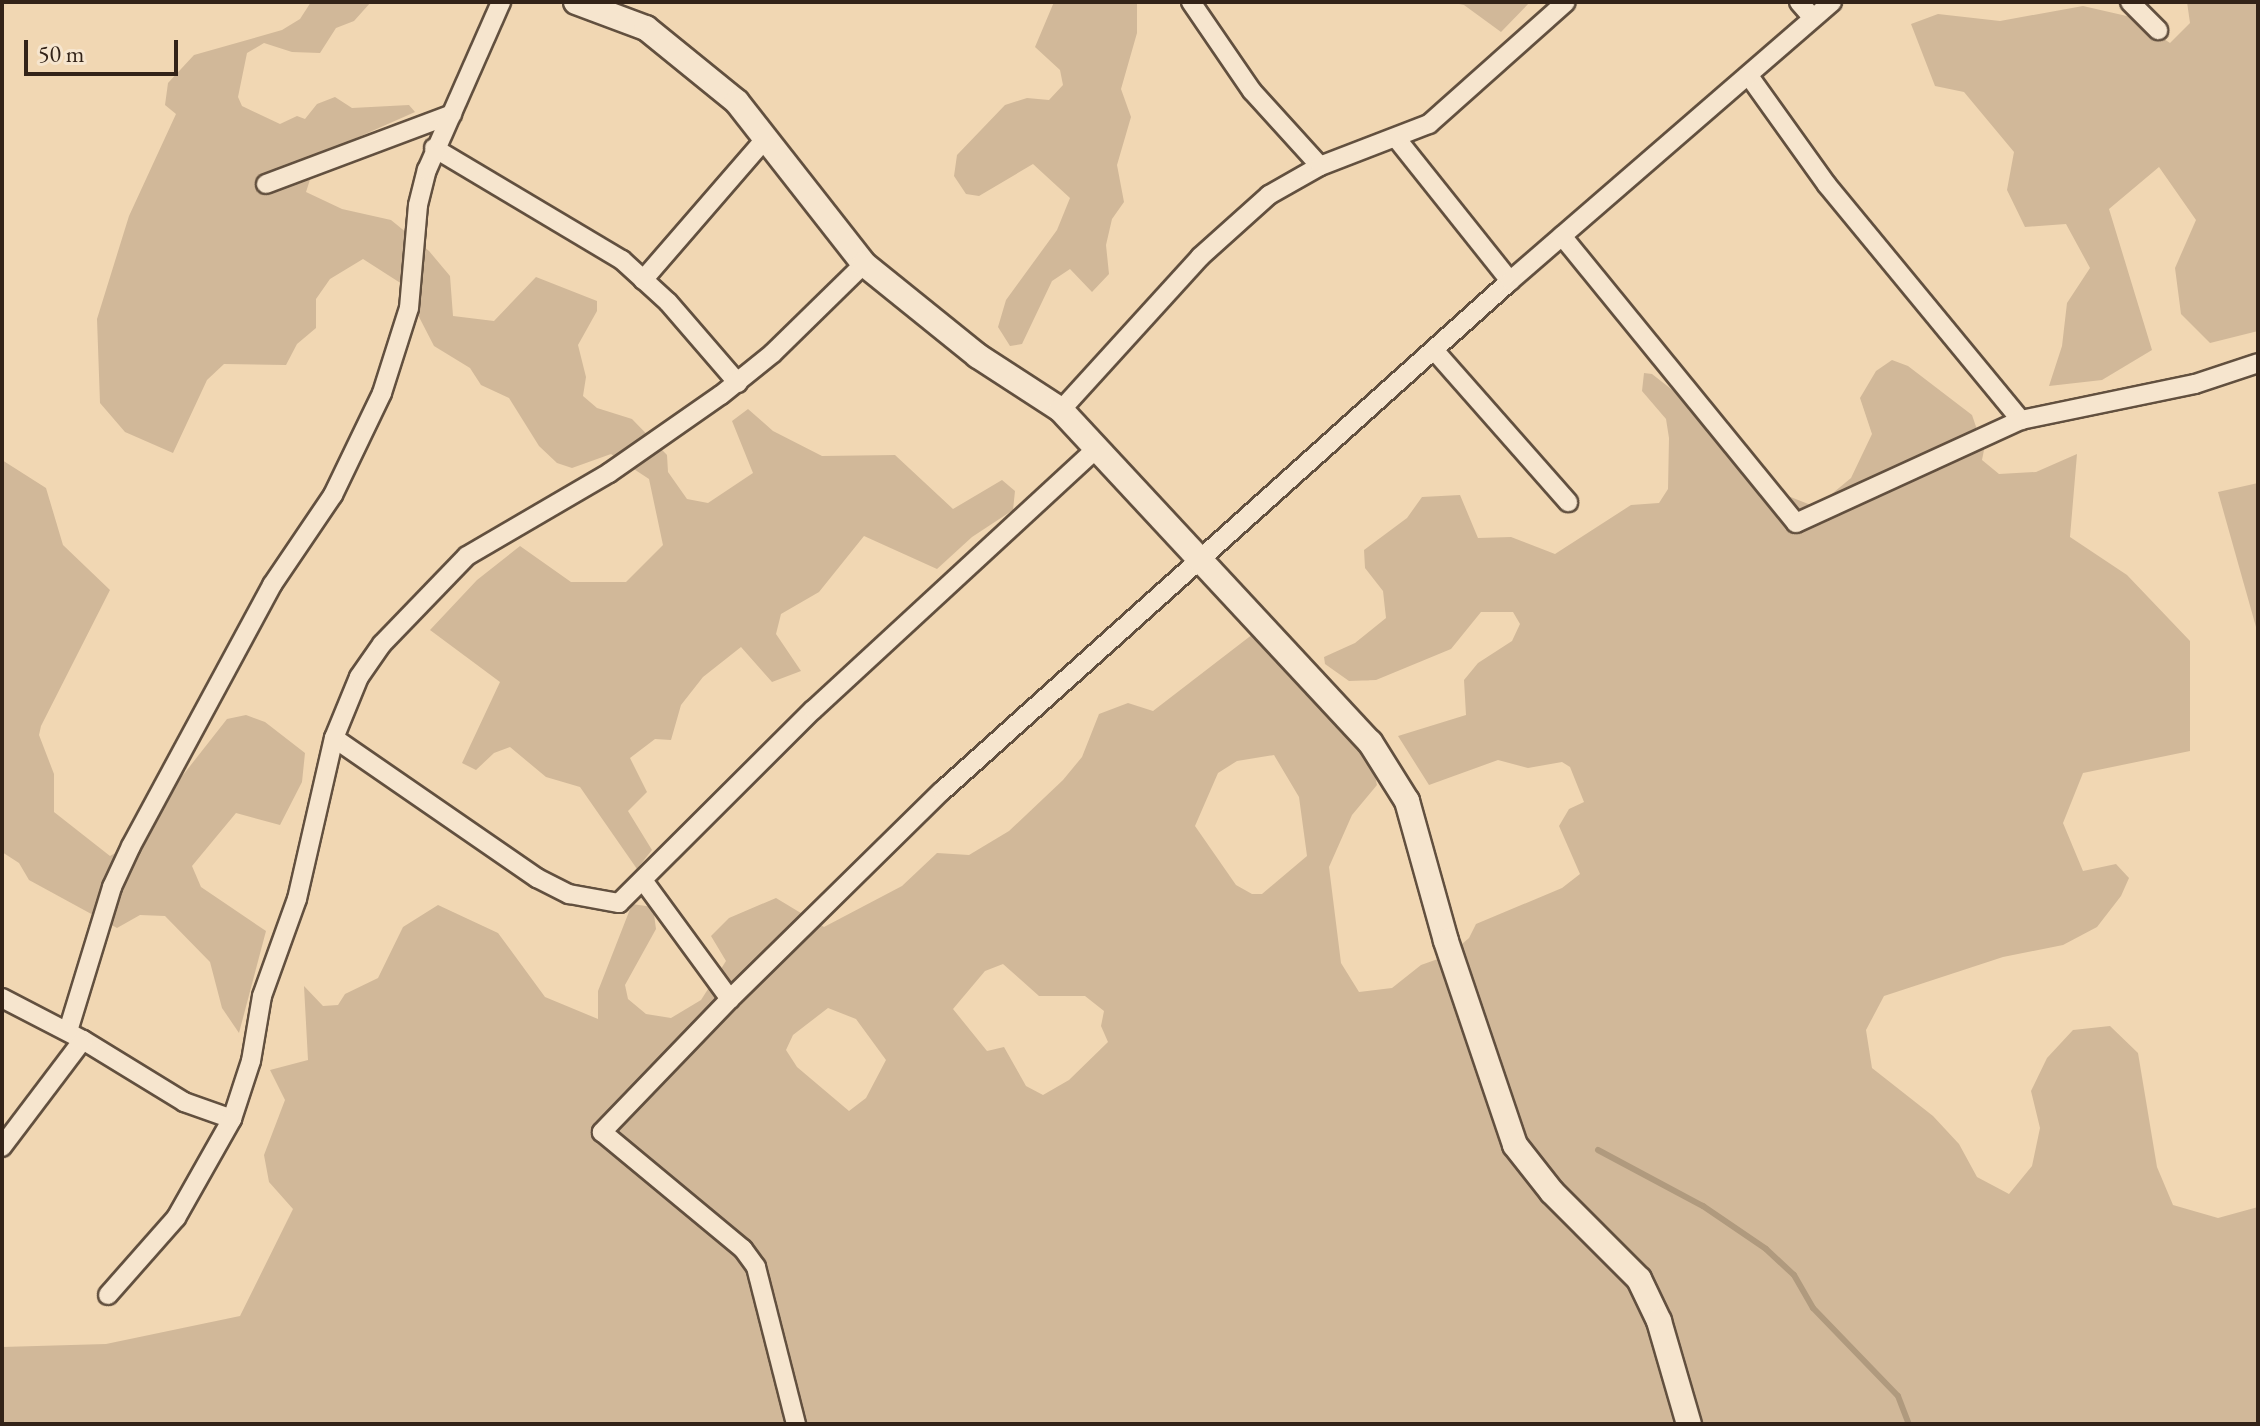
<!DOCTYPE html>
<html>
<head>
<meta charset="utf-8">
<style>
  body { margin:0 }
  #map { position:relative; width:2260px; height:1426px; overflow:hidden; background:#f1d7b3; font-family:"EB Garamond",serif }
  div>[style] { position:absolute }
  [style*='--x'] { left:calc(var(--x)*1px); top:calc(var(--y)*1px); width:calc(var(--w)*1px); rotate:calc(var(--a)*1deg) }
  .green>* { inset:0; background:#d1b899 }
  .stream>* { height:6px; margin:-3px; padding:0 3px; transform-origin:3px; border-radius:3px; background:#b09a7e }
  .roads { filter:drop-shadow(2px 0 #62503f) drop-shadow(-2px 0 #62503f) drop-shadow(0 2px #62503f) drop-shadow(0 -2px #62503f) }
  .street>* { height:18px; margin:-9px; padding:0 9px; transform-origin:9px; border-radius:9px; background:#f6e5ce }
  .secondary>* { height:24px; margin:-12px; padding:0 12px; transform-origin:12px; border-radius:12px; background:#f6e5ce }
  span { translate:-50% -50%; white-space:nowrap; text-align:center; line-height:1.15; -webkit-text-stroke:7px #f6e5ce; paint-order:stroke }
  .frame { position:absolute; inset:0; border:4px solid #332318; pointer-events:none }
  .scale { position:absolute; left:24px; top:40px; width:154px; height:36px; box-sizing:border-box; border:4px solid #332318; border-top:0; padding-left:10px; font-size:24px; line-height:28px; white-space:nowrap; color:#332318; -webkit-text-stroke:6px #f6e5ce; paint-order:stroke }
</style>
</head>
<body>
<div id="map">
  <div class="green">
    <i style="clip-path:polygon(311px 2px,371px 2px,354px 21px,336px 28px,320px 53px,292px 52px,264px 43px,247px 53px,238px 97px,242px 106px,280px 124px,297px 116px,305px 119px,317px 104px,335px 97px,352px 108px,409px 105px,415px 112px,318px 155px,306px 192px,342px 209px,391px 220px,429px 251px,450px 276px,453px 316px,494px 321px,536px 277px,597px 301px,597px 311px,578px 345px,586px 377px,583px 396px,597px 408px,632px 419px,667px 455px,668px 472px,687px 499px,708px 503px,753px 473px,732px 421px,748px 409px,773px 431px,822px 456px,895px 455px,953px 509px,1002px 480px,1015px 491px,1013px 510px,972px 537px,937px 569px,864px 536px,819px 592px,781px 614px,776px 634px,801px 671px,772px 682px,741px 647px,703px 677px,681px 705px,671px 740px,655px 739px,630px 758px,647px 792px,628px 811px,652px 850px,637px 869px,580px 787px,546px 777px,510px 747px,494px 753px,476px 770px,462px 763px,500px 682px,430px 630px,477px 580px,520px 546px,571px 582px,626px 582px,663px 545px,649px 479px,611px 454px,572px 468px,557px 463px,539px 446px,509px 398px,481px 385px,470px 368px,434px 346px,402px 284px,363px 259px,330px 279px,316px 299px,316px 328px,297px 344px,286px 365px,224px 364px,207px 380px,173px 453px,125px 432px,100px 403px,97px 319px,129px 216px,176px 114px,165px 105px,168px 83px,194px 55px,282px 30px,300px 19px)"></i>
    <i style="clip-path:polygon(1054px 2px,1137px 2px,1137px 33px,1121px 89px,1131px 117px,1117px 165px,1124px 202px,1112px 219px,1106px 245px,1109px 274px,1092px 292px,1070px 269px,1052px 281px,1022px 344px,1010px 346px,998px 327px,1006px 300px,1057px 230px,1070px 198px,1033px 164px,979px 196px,966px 194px,954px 176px,957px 155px,1005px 105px,1027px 98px,1049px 100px,1063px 85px,1060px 70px,1035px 47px)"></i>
    <i style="clip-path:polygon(1449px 2px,1530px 2px,1501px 32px,1464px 5px)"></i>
    <i style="clip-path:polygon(2187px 2px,2258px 2px,2258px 331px,2210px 343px,2181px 314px,2175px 268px,2196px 220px,2159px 167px,2109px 209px,2152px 350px,2102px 380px,2049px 386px,2062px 346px,2067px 303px,2090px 268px,2066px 224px,2025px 227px,2007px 190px,2014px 152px,1964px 92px,1935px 86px,1911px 24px,1938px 14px,2000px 21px,2083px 6px,2131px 17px,2170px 43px,2190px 23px)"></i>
    <i style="clip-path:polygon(evenodd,1892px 360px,1908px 366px,1972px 415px,1984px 450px,1982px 460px,1999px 474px,2036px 472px,2077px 454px,2070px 537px,2127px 575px,2190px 641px,2190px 751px,2083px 773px,2063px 823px,2083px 871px,2116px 864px,2129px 878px,2121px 896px,2097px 927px,2063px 945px,2003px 957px,1884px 996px,1866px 1030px,1872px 1068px,1933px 1116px,1959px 1144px,1977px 1177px,2009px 1194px,2032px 1166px,2040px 1128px,2031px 1091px,2047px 1058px,2073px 1030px,2110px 1026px,2138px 1053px,2157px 1167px,2173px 1205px,2218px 1218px,2258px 1207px,2258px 1424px,2px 1424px,2px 1347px,106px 1344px,240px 1316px,293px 1209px,269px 1182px,264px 1155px,285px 1100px,270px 1070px,308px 1060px,304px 986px,323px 1006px,338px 1005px,345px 994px,378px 978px,403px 927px,438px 905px,498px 933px,545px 997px,598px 1019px,598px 991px,632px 904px,653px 907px,656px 929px,625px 985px,628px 999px,646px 1014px,671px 1018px,701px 1000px,726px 961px,711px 936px,729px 918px,776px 898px,824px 927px,902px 886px,937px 853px,969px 855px,1009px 831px,1063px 780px,1082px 757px,1099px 714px,1128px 703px,1153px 711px,1253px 634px,1372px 762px,1377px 785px,1352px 815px,1329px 867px,1341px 963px,1359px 992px,1392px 988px,1421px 965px,1449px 955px,1469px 938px,1476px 924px,1562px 888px,1580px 874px,1559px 826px,1569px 809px,1584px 802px,1570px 767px,1562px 762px,1528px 768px,1498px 760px,1429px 785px,1398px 736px,1466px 715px,1464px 680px,1478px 663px,1512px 641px,1520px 624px,1513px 612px,1481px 612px,1451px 649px,1376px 680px,1349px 681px,1325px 664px,1324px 657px,1355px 643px,1386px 618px,1383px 591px,1365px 568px,1364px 550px,1407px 518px,1422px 497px,1460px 495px,1478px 538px,1511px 537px,1555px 554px,1631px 505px,1659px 503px,1668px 489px,1669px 438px,1666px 419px,1642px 391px,1644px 373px,1652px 374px,1740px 443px,1788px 496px,1816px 507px,1851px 478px,1872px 434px,1860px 398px,1876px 371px,1892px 360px,1274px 755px,1299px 797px,1307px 856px,1262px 894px,1252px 894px,1236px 885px,1195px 826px,1218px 773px,1237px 761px,1274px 755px,1892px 360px,1003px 964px,1039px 996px,1085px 996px,1104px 1011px,1101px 1026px,1108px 1042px,1069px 1080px,1043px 1095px,1026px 1086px,1004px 1047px,987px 1051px,953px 1009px,985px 971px,1003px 964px,1892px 360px,828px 1008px,856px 1019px,886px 1060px,866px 1098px,849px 1111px,797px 1067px,786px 1050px,793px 1035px,828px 1008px)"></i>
    <i style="clip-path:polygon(2px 460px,46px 488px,63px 545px,110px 590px,41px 726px,39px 735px,54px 774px,54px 812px,110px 856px,144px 837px,172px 789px,227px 719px,246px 715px,265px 722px,305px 753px,302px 782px,280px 825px,236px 813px,192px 866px,201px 887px,266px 931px,239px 1033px,222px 1008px,210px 962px,165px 916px,140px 915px,117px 928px,29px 880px,19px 863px,2px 852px)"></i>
    <i style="clip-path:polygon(2258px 483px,2258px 634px,2218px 492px)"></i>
  </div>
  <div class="stream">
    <i style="--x:1598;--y:1150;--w:119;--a:28.1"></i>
    <i style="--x:1703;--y:1206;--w:76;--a:34.3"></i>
    <i style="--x:1766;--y:1249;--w:38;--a:43"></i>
    <i style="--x:1794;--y:1275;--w:38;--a:60"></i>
    <i style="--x:1813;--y:1308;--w:122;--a:46"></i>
    <i style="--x:1898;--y:1396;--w:30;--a:69"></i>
  </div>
  <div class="roads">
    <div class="street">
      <i style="--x:1191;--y:2;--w:108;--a:55.6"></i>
      <i style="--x:1252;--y:91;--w:101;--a:47.8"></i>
      <i style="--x:1799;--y:2;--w:21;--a:49"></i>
      <i style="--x:2130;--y:2;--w:40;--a:45"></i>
      <i style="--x:1749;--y:76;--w:134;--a:54.4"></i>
      <i style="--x:1827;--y:185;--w:305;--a:50.5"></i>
      <i style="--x:1396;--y:138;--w:183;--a:51.4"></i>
      <i style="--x:434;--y:148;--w:219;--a:30.8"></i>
      <i style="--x:622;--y:260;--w:62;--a:42.4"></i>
      <i style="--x:668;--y:302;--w:107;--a:49.2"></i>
      <i style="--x:266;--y:184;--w:199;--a:-20.6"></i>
      <i style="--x:1562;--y:236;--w:370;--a:50.8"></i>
      <i style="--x:1796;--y:523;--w:247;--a:-24.6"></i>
      <i style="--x:2021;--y:420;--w:178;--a:-11.7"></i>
      <i style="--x:2195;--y:384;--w:66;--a:-18.4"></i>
      <i style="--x:643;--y:280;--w:186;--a:-49.1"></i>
      <i style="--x:1434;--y:350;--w:203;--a:48.6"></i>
      <i style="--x:1061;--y:410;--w:207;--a:-47.7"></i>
      <i style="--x:1200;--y:257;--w:93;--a:-41.9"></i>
      <i style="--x:1269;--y:195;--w:59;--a:-29.6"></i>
      <i style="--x:1320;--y:166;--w:117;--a:-21.1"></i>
      <i style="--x:1429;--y:124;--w:183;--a:-41.7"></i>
      <i style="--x:334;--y:738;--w:247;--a:34.6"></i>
      <i style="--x:537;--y:878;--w:36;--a:27"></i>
      <i style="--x:569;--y:894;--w:51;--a:10.2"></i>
      <i style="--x:619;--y:903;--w:274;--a:-44.9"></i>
      <i style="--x:813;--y:710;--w:388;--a:-42.7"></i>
      <i style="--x:645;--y:883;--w:144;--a:53.8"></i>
      <i style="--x:730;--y:999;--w:297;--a:-44.5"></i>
      <i style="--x:942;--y:791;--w:763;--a:-41.92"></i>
      <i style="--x:1510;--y:281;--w:426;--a:-40.9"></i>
      <i style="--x:2;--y:998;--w:91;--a:27.4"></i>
      <i style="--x:83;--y:1040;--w:119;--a:31.5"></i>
      <i style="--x:184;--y:1102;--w:51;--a:19.5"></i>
      <i style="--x:730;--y:999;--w:185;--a:133.9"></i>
      <i style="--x:602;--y:1132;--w:183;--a:39.7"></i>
      <i style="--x:743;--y:1249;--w:22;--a:54"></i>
      <i style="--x:756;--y:1267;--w:162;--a:75.7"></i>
      <i style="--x:68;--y:1031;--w:151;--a:-73"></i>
      <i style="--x:112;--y:887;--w:45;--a:-65.1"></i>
      <i style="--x:131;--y:846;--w:297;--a:-61.6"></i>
      <i style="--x:272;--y:585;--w:109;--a:-55.9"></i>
      <i style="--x:333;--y:495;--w:113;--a:-64.3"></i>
      <i style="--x:382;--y:393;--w:89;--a:-72.4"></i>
      <i style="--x:409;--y:308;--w:103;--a:-85"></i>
      <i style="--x:418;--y:205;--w:36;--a:-76"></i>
      <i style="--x:427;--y:170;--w:184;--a:-66.2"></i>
      <i style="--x:2;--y:1147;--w:134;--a:-52.9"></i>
      <i style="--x:108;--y:1295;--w:103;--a:-48.6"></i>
      <i style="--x:176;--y:1218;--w:114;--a:-60.5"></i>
      <i style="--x:232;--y:1119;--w:61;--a:-71.9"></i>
      <i style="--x:251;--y:1061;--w:66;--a:-80.4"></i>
      <i style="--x:262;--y:996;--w:103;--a:-70.2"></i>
      <i style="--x:297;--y:899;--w:165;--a:-77.1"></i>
      <i style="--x:334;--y:738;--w:66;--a:-67.7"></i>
      <i style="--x:359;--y:677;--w:40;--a:-55.1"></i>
      <i style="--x:382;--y:644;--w:122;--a:-46"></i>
      <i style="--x:467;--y:556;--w:164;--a:-30.3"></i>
      <i style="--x:609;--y:473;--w:136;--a:-34.9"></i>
      <i style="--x:721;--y:395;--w:67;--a:-38.9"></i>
      <i style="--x:773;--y:353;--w:127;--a:-44.4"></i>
    </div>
    <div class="secondary">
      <i style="--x:576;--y:2;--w:75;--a:20.4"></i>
      <i style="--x:646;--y:28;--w:117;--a:39.1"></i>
      <i style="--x:737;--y:102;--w:206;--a:51.9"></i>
      <i style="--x:864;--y:264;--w:146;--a:38.9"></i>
      <i style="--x:978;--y:356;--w:99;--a:33"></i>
      <i style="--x:1061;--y:410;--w:454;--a:47.1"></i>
      <i style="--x:1370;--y:742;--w:70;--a:57.9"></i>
      <i style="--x:1407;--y:801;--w:145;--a:74.4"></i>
      <i style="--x:1446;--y:941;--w:215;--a:71.3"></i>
      <i style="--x:1515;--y:1145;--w:60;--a:51.8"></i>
      <i style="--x:1552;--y:1192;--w:123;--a:45"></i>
      <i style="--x:1639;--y:1279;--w:47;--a:64.5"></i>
      <i style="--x:1659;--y:1321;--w:107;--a:73.8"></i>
    </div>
  </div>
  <div class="frame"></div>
  <div class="scale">50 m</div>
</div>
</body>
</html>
